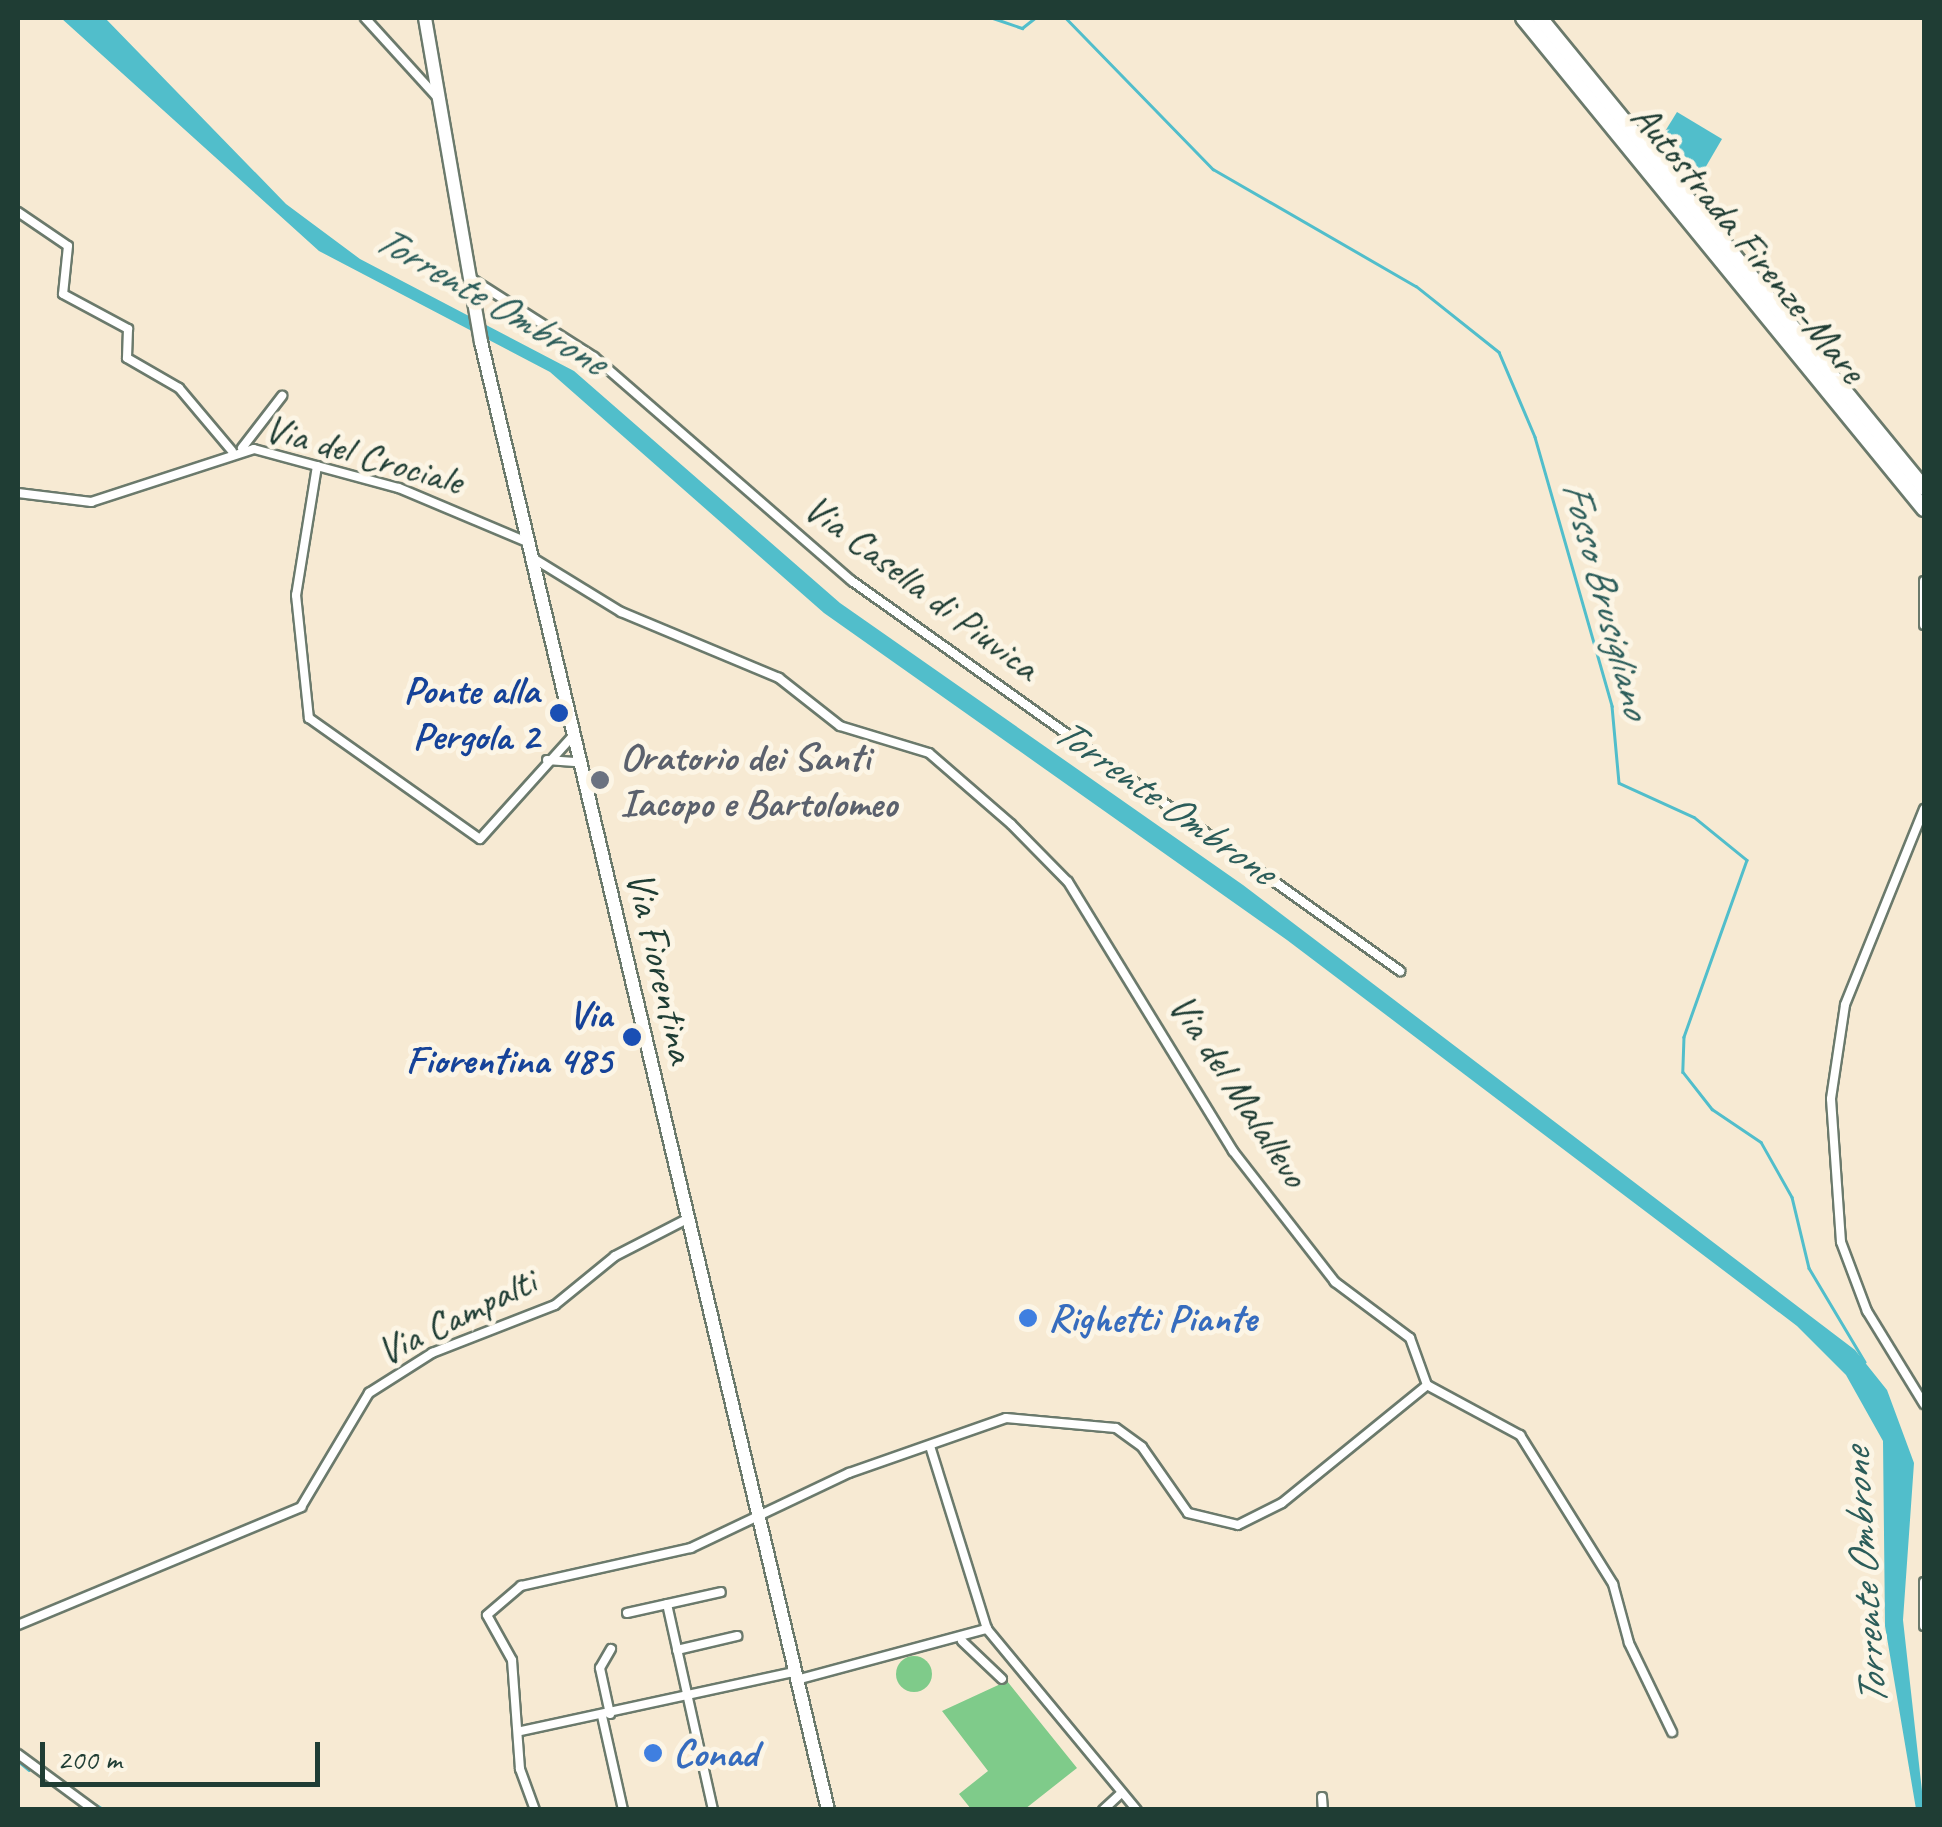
<!DOCTYPE html>
<html>
<head>
<meta charset="utf-8">
<style>
  body { margin:0 }
  #map { position:relative; width:1942px; height:1827px; overflow:hidden; background:#f7ead3; font-family:Caveat,sans-serif }
  div>[style] { position:absolute }
  [style*='--x'] { left:calc(var(--x)*1px); top:calc(var(--y)*1px); width:calc(var(--w)*1px); rotate:calc(var(--a)*1deg) }
  .green>* { inset:0; background:#7fcb8a }
  .round { border-radius:50% }
  .water>* { inset:0; background:#51becb }
  .stream>* { height:2.5px; margin:-1.25px; padding:0 1.25px; transform-origin:1.25px; border-radius:1.25px; background:#51becb }
  .roads { filter:drop-shadow(2px 0 #6b7a6c) drop-shadow(-2px 0 #6b7a6c) drop-shadow(0 2px #6b7a6c) drop-shadow(0 -2px #6b7a6c) }
  .street>* { height:8px; margin:-4px; padding:0 4px; transform-origin:4px; border-radius:4px; background:#fff }
  .primary>* { height:12px; margin:-6px; padding:0 6px; transform-origin:6px; border-radius:6px; background:#fff }
  .highway>* { height:14px; margin:-7px; padding:0 7px; transform-origin:7px; border-radius:7px; background:#fff }
  .dots>* { width:28px; height:28px; translate:-50% -50%; box-sizing:border-box; border:5px solid #fcf5e5; border-radius:50% }
  span { translate:-50% -50%; white-space:nowrap; text-align:center; line-height:1.15; -webkit-text-stroke:10px #fcf5e5; paint-order:stroke }
  .street-label { font-size:40px; color:#1f3d34 }
  .transit-label { font-size:40px; color:#164399; font-weight:700 }
  .right { translate:-100% -50%; text-align:right }
  .worship-label { font-size:40px; color:#5b616d; font-weight:700 }
  .left { translate:0 -50%; text-align:left }
  .shop-label { font-size:40px; color:#366cbe; font-weight:700 }
  .water-label { font-size:42px; color:#2c5d5a; font-style:italic }
  .frame { position:absolute; inset:0; border:20px solid #1f3d34; pointer-events:none }
  .scale { position:absolute; left:40px; top:1742px; width:280px; height:45px; box-sizing:border-box; border:5px solid #1f3d34; border-top:0; padding-left:12px; font-size:30px; line-height:35px; white-space:nowrap; color:#1f3d34; -webkit-text-stroke:8px #fcf5e5; paint-order:stroke }
</style>
</head>
<body>
<div id="map">
  <div class="green">
    <i class="round" style="left:896px;top:1656px;width:36px;height:36px"></i>
    <i style="clip-path:polygon(1007px 1681px,1077px 1768px,1025px 1809px,971px 1809px,959px 1794px,988px 1771px,942px 1711px)"></i>
  </div>
  <div class="water">
    <i style="clip-path:polygon(61px 18px,105px 18px,286px 204px,360px 259px,574px 371px,840px 603px,1243px 885px,1855px 1350px,1887px 1390px,1914px 1463px,1903px 1620px,1924px 1809px,1916px 1809px,1885px 1626px,1883px 1441px,1846px 1375px,1797px 1326px,1287px 940px,824px 613px,550px 372px,319px 251px)"></i>
    <i style="clip-path:polygon(1677px 112px,1722px 139px,1701px 175px,1664px 133px)"></i>
  </div>
  <div class="stream">
    <i style="--x:993;--y:18;--w:31;--a:19"></i>
    <i style="--x:1022;--y:28;--w:16;--a:-38"></i>
    <i style="--x:1066;--y:18;--w:211;--a:45.8"></i>
    <i style="--x:1213;--y:169;--w:234;--a:30"></i>
    <i style="--x:1416;--y:286;--w:106;--a:38.5"></i>
    <i style="--x:1499;--y:352;--w:92;--a:67"></i>
    <i style="--x:1535;--y:437;--w:280;--a:74"></i>
    <i style="--x:1612;--y:706;--w:77;--a:84.8"></i>
    <i style="--x:1619;--y:783;--w:82;--a:24.4"></i>
    <i style="--x:1694;--y:817;--w:68;--a:39.1"></i>
    <i style="--x:1747;--y:860;--w:188;--a:109.6"></i>
    <i style="--x:1684;--y:1037;--w:35;--a:92"></i>
    <i style="--x:1683;--y:1072;--w:47;--a:51.9"></i>
    <i style="--x:1712;--y:1109;--w:59;--a:34"></i>
    <i style="--x:1761;--y:1142;--w:63;--a:60.6"></i>
    <i style="--x:1792;--y:1197;--w:73;--a:76.5"></i>
    <i style="--x:1809;--y:1268;--w:109;--a:59.2"></i>
    <i style="--x:18;--y:1761;--w:14;--a:39"></i>
    <i style="--x:79;--y:1795;--w:30;--a:30"></i>
  </div>
  <div class="roads">
    <div class="street">
      <i style="--x:365;--y:18;--w:105;--a:47.7"></i>
      <i style="--x:18;--y:212;--w:60;--a:34.2"></i>
      <i style="--x:68;--y:246;--w:48;--a:95.9"></i>
      <i style="--x:63;--y:294;--w:74;--a:28.3"></i>
      <i style="--x:128;--y:329;--w:29;--a:92"></i>
      <i style="--x:127;--y:358;--w:60;--a:30"></i>
      <i style="--x:179;--y:388;--w:82;--a:49.9"></i>
      <i style="--x:469;--y:277;--w:148;--a:32.6"></i>
      <i style="--x:594;--y:357;--w:342;--a:41"></i>
      <i style="--x:852;--y:581;--w:673;--a:35.44"></i>
      <i style="--x:242;--y:448;--w:66;--a:-52.4"></i>
      <i style="--x:317;--y:466;--w:131;--a:99.2"></i>
      <i style="--x:296;--y:595;--w:124;--a:84"></i>
      <i style="--x:309;--y:718;--w:209;--a:35.3"></i>
      <i style="--x:480;--y:839;--w:137;--a:-48"></i>
      <i style="--x:18;--y:493;--w:74;--a:7"></i>
      <i style="--x:91;--y:502;--w:171;--a:-18"></i>
      <i style="--x:254;--y:449;--w:150;--a:15.1"></i>
      <i style="--x:399;--y:488;--w:141;--a:22.9"></i>
      <i style="--x:1924;--y:581;--w:44;--a:90"></i>
      <i style="--x:547;--y:760;--w:31;--a:4"></i>
      <i style="--x:1924;--y:809;--w:211;--a:112"></i>
      <i style="--x:1845;--y:1005;--w:95;--a:98.5"></i>
      <i style="--x:1831;--y:1099;--w:143;--a:86"></i>
      <i style="--x:1841;--y:1242;--w:74;--a:69.4"></i>
      <i style="--x:1867;--y:1311;--w:109;--a:58.5"></i>
      <i style="--x:1427;--y:1385;--w:106;--a:28.3"></i>
      <i style="--x:1520;--y:1435;--w:176;--a:58"></i>
      <i style="--x:1613;--y:1584;--w:61;--a:74.8"></i>
      <i style="--x:1629;--y:1643;--w:99;--a:64.2"></i>
      <i style="--x:930;--y:1446;--w:192;--a:72.7"></i>
      <i style="--x:987;--y:1629;--w:235;--a:50.4"></i>
      <i style="--x:1924;--y:1582;--w:44;--a:90"></i>
      <i style="--x:667;--y:1604;--w:211;--a:77.4"></i>
      <i style="--x:627;--y:1613;--w:96;--a:-12.6"></i>
      <i style="--x:18;--y:1625;--w:307;--a:-22.6"></i>
      <i style="--x:301;--y:1507;--w:133;--a:-59.2"></i>
      <i style="--x:369;--y:1393;--w:75;--a:-32.4"></i>
      <i style="--x:432;--y:1353;--w:132;--a:-21.3"></i>
      <i style="--x:555;--y:1305;--w:77;--a:-39.2"></i>
      <i style="--x:615;--y:1256;--w:81;--a:-27.2"></i>
      <i style="--x:962;--y:1641;--w:55;--a:43.5"></i>
      <i style="--x:677;--y:1650;--w:62;--a:-13.1"></i>
      <i style="--x:796;--y:1680;--w:198;--a:-15"></i>
      <i style="--x:610;--y:1714;--w:47;--a:-102.3"></i>
      <i style="--x:600;--y:1668;--w:22;--a:-60"></i>
      <i style="--x:602;--y:1716;--w:96;--a:77.4"></i>
      <i style="--x:521;--y:1731;--w:279;--a:-12.2"></i>
      <i style="--x:18;--y:1754;--w:94;--a:36.4"></i>
      <i style="--x:1322;--y:1797;--w:13;--a:86"></i>
      <i style="--x:535;--y:1810;--w:44;--a:-110.1"></i>
      <i style="--x:520;--y:1769;--w:109;--a:-94.2"></i>
      <i style="--x:512;--y:1660;--w:51;--a:-119.1"></i>
      <i style="--x:487;--y:1615;--w:45;--a:-40.5"></i>
      <i style="--x:521;--y:1586;--w:174;--a:-12.6"></i>
      <i style="--x:691;--y:1548;--w:175;--a:-25.4"></i>
      <i style="--x:849;--y:1473;--w:166;--a:-19.3"></i>
      <i style="--x:1006;--y:1418;--w:110;--a:5.2"></i>
      <i style="--x:1116;--y:1428;--w:32;--a:36"></i>
      <i style="--x:1142;--y:1447;--w:80;--a:55.1"></i>
      <i style="--x:1188;--y:1513;--w:51;--a:13.5"></i>
      <i style="--x:1238;--y:1525;--w:49;--a:-26.6"></i>
      <i style="--x:1282;--y:1503;--w:187;--a:-39.1"></i>
      <i style="--x:1427;--y:1385;--w:50;--a:-109.9"></i>
      <i style="--x:1410;--y:1338;--w:94;--a:-143.3"></i>
      <i style="--x:1335;--y:1282;--w:166;--a:-127.9"></i>
      <i style="--x:1233;--y:1151;--w:316;--a:-121.5"></i>
      <i style="--x:1068;--y:882;--w:81;--a:-134.5"></i>
      <i style="--x:1011;--y:824;--w:108;--a:-139.1"></i>
      <i style="--x:929;--y:753;--w:93;--a:-163.1"></i>
      <i style="--x:840;--y:726;--w:78;--a:-141.8"></i>
      <i style="--x:779;--y:678;--w:171;--a:-157.3"></i>
      <i style="--x:621;--y:612;--w:100;--a:-148.5"></i>
      <i style="--x:1103;--y:1810;--w:23;--a:-43"></i>
    </div>
    <div class="primary">
      <i style="--x:425;--y:18;--w:329;--a:80.2"></i>
      <i style="--x:481;--y:342;--w:1508;--a:76.7"></i>
    </div>
    <div class="highway">
      <i style="--x:1523;--y:18;--w:634;--a:50.76"></i>
      <i style="--x:1540;--y:18;--w:607;--a:50.75"></i>
    </div>
  </div>
  <div class="dots">
    <i style="left:559px;top:713px;background:#1a4fb4"></i>
    <i style="left:600px;top:780px;background:#6b7280"></i>
    <i style="left:632px;top:1037px;background:#1a4fb4"></i>
    <i style="left:1028px;top:1318px;background:#3f7fe0"></i>
    <i style="left:653px;top:1753px;background:#3f7fe0"></i>
  </div>
  <div class="street-label">
    <span style="left:1749px;top:243px;rotate:51deg">Autostrada Firenze-Mare</span>
    <span style="left:364px;top:454px;rotate:16deg">Via del Crociale</span>
    <span style="left:922px;top:587px;rotate:37deg">Via Casella di Piuvica</span>
    <span style="left:661px;top:967px;rotate:77deg">Via Fiorentina</span>
    <span style="left:1239px;top:1090px;rotate:57deg">Via del Malallevo</span>
    <span style="left:456px;top:1316px;rotate:-26deg">Via Campalti</span>
  </div>
  <div class="transit-label">
    <span class="right" style="left:539px;top:713px">Ponte alla<br>Pergola 2</span>
    <span class="right" style="left:612px;top:1037px">Via<br>Fiorentina 485</span>
  </div>
  <div class="worship-label">
    <span class="left" style="left:620px;top:780px">Oratorio dei Santi<br>Iacopo e Bartolomeo</span>
  </div>
  <div class="shop-label">
    <span class="left" style="left:1048px;top:1318px">Righetti Piante</span>
    <span class="left" style="left:673px;top:1753px">Conad</span>
  </div>
  <div class="water-label">
    <span style="left:490px;top:300px;rotate:30deg">Torrente Ombrone</span>
    <span style="left:1606px;top:599px;rotate:75deg">Fosso Brusigliano</span>
    <span style="left:1164px;top:801px;rotate:35deg">Torrente Ombrone</span>
    <span style="left:1865px;top:1578px;rotate:-94deg">Torrente Ombrone</span>
  </div>
  <div class="frame"></div>
  <div class="scale">200 m</div>
</div>
</body>
</html>
